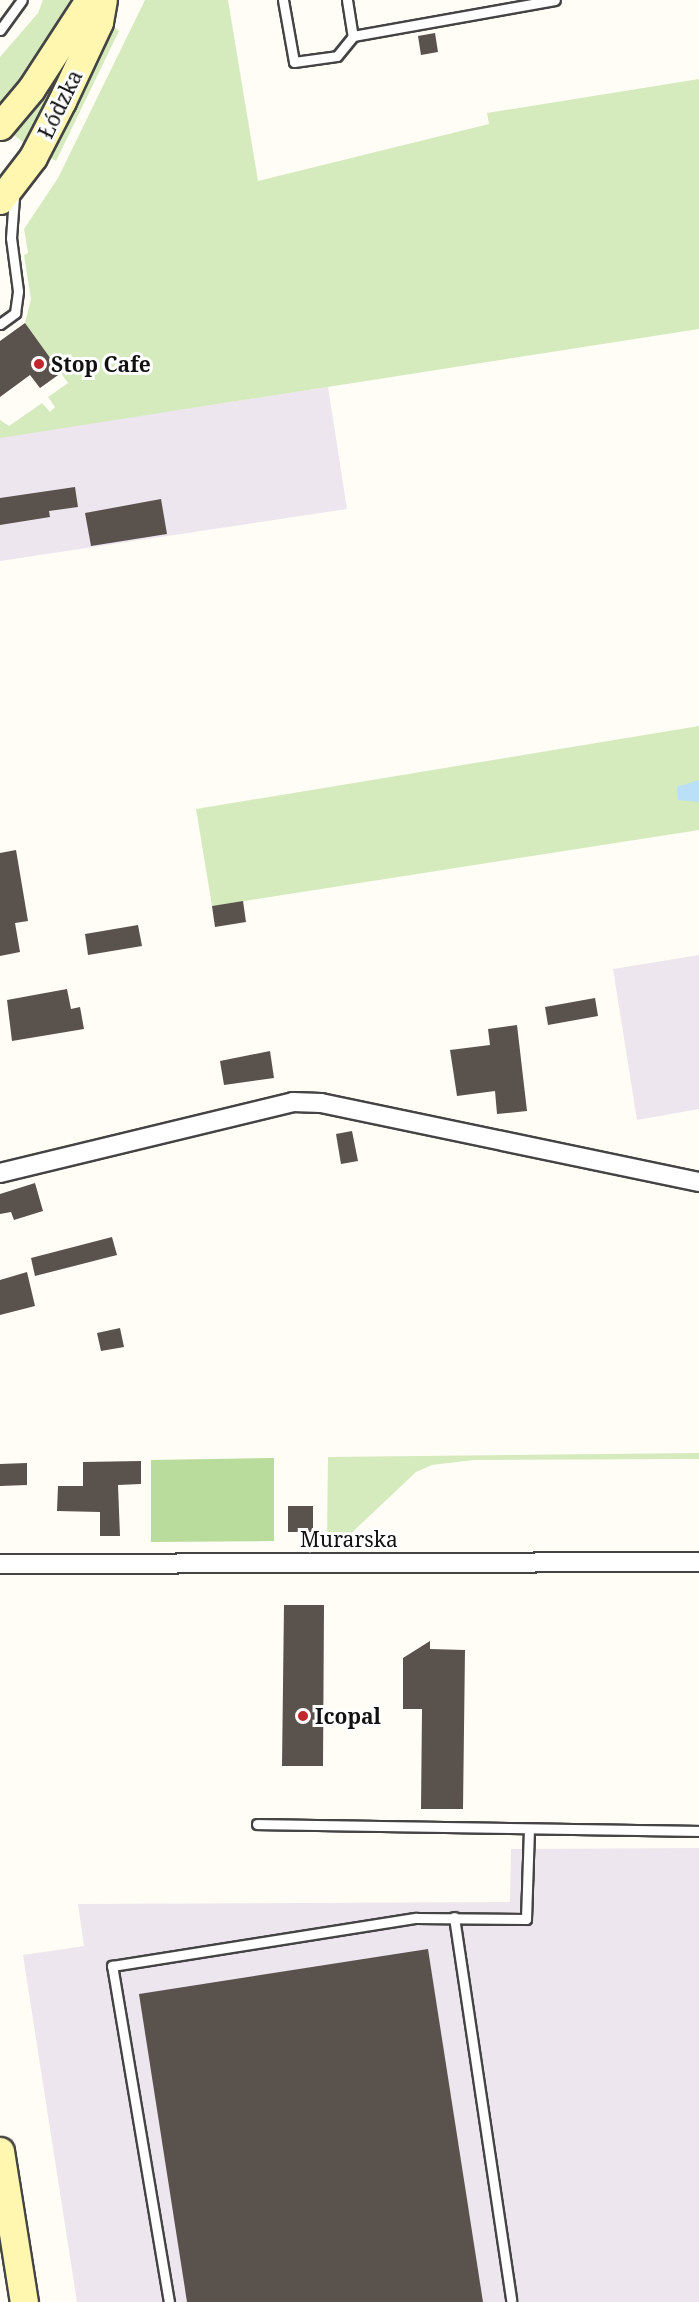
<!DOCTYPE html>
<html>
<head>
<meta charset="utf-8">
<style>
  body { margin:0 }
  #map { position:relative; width:699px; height:2302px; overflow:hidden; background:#fffdf5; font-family:"Noto Serif",serif }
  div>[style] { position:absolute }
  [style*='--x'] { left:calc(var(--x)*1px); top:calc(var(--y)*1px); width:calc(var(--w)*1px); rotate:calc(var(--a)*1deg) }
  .industrial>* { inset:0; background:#eee6ef }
  .green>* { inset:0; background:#d5ebbd }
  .forest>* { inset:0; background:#b9dc9c }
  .water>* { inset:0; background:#b9e0f7 }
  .building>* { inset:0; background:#5a524d }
  .roads { filter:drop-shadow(2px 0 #444) drop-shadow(-2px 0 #444) drop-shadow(0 2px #444) drop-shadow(0 -2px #444) }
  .service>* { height:9px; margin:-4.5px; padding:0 4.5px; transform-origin:4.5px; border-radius:4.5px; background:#fff }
  .minor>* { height:18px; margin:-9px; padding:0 9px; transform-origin:9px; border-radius:9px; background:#fff }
  .secondary>* { height:27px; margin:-13.5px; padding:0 13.5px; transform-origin:13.5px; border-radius:13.5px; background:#fff6b0 }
  .dots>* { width:16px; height:16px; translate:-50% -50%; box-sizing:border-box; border:3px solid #fff; border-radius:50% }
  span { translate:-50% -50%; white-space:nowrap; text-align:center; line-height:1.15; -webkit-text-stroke:6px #fff; paint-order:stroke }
  .street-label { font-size:21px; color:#111 }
  .poi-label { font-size:21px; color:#111; font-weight:700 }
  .left { translate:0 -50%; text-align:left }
</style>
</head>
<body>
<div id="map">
  <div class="industrial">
    <i style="clip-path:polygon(328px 387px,347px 509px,0 561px,0 437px)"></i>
    <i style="clip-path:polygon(699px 955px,699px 1109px,637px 1120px,613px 969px)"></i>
    <i style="clip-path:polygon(699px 1848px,699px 2302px,77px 2302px,23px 1955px,84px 1946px,78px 1904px,510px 1902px,511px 1849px)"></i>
  </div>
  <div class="green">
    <i style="clip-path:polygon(43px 0,70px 0,40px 53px,0 103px,0 57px,38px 13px)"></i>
    <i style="clip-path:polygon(145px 0,228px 0,258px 181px,489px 124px,487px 113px,699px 79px,699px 329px,0 438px,0 420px,9px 426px,42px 403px,50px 412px,55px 407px,48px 397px,68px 383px,25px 323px,31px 299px,24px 255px,28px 253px,24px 229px,58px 178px)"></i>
    <i style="clip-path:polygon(114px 27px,119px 31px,56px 161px,49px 157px)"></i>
    <i style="clip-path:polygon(54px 82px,40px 115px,24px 143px,10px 132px)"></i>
    <i style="clip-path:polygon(699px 726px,699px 830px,212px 906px,196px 809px)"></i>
    <i style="clip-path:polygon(699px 1453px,699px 1459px,474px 1460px,432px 1465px,416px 1472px,344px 1540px,327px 1541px,328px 1457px)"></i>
  </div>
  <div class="forest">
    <i style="clip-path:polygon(274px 1458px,274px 1541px,151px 1542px,151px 1460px)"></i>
  </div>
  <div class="water">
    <i style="clip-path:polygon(699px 780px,699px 802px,678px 800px,677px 787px)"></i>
  </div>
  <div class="building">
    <i style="clip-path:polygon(435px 33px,438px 52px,421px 55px,418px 36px)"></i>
    <i style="clip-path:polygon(25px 323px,61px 373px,40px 388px,30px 375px,0 397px,0 341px)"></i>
    <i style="clip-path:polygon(75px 487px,78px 507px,49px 511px,50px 517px,0 525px,0 498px)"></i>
    <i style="clip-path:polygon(161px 499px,167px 534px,91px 546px,85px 513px)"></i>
    <i style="clip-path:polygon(16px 850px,28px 921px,15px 923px,20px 952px,0 956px,0 853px)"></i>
    <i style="clip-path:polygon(243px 901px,246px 922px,215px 927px,212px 906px)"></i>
    <i style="clip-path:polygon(138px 925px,142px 946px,88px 955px,85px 934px)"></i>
    <i style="clip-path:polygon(67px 989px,71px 1009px,80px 1007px,84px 1029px,12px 1041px,7px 1000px)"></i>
    <i style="clip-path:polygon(595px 998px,598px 1016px,548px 1025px,545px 1007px)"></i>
    <i style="clip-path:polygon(517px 1025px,527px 1111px,497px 1114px,495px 1091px,457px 1096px,450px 1050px,490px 1045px,488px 1029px)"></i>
    <i style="clip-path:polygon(270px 1051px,274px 1078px,224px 1085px,220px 1061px)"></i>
    <i style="clip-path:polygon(352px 1131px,358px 1161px,341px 1164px,336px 1134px)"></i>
    <i style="clip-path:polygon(35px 1183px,43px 1211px,14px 1220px,11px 1212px,0 1214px,0 1194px)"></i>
    <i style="clip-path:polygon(112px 1237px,117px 1255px,35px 1276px,31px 1258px)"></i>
    <i style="clip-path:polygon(27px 1272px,35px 1306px,0 1315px,0 1280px)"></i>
    <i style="clip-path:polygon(120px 1328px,124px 1347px,101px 1351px,97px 1333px)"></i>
    <i style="clip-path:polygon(141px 1461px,141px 1484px,118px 1485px,120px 1536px,100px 1536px,100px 1512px,57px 1511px,58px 1486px,83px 1486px,83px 1462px)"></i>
    <i style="clip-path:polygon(27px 1463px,27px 1485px,0 1486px,0 1464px)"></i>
    <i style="clip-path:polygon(288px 1506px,313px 1506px,313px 1532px,288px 1532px)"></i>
    <i style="clip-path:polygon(284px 1605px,324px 1605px,323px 1766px,282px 1766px)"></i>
    <i style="clip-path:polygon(430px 1641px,430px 1649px,465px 1650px,463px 1809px,421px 1809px,422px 1709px,403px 1709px,403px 1658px)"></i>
    <i style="clip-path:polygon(428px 1949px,483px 2302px,187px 2302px,139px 1994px)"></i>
  </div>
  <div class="roads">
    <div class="service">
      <i style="--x:283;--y:0;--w:63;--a:79.9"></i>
      <i style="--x:294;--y:62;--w:43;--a:-7.9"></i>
      <i style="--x:337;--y:56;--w:26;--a:-51"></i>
      <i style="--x:347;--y:0;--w:36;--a:81"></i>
      <i style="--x:353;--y:36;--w:205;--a:-10.1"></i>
      <i style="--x:0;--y:30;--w:37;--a:-54"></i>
      <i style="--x:0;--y:324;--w:19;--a:-36"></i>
      <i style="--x:15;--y:313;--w:22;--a:-82"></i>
      <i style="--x:18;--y:291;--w:53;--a:-97.5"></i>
      <i style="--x:11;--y:238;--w:41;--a:-85.8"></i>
      <i style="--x:257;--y:1824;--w:442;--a:0.9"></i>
      <i style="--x:454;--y:1917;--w:387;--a:81.5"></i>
      <i style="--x:169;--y:2302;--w:341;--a:-99.6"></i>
      <i style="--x:112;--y:1966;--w:308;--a:-9"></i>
      <i style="--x:416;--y:1918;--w:110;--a:0.5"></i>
      <i style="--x:526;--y:1919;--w:90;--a:-88.1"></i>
    </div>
    <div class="minor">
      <i style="--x:0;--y:1173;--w:301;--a:-13.6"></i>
      <i style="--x:293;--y:1102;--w:28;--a:2"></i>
      <i style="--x:321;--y:1103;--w:386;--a:11.8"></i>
      <i style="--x:0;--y:1564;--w:699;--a:-0.16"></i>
    </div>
    <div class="secondary">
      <i style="--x:0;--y:126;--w:48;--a:-50"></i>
      <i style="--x:31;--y:89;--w:106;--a:-56.9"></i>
      <i style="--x:0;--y:200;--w:54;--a:-52.5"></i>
      <i style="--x:33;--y:157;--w:63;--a:-62.6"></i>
      <i style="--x:62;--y:101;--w:87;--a:-64.9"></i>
      <i style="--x:99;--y:22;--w:22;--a:-80"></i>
      <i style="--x:0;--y:2151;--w:153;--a:81"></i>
    </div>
  </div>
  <div class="dots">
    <i style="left:39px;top:364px;background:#c4262e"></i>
    <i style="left:303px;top:1716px;background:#c4262e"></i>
  </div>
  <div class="street-label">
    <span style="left:60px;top:104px;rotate:-64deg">Łódzka</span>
    <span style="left:349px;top:1539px">Murarska</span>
  </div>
  <div class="poi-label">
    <span class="left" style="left:51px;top:364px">Stop Cafe</span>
    <span class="left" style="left:315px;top:1716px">Icopal</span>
  </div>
</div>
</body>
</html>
